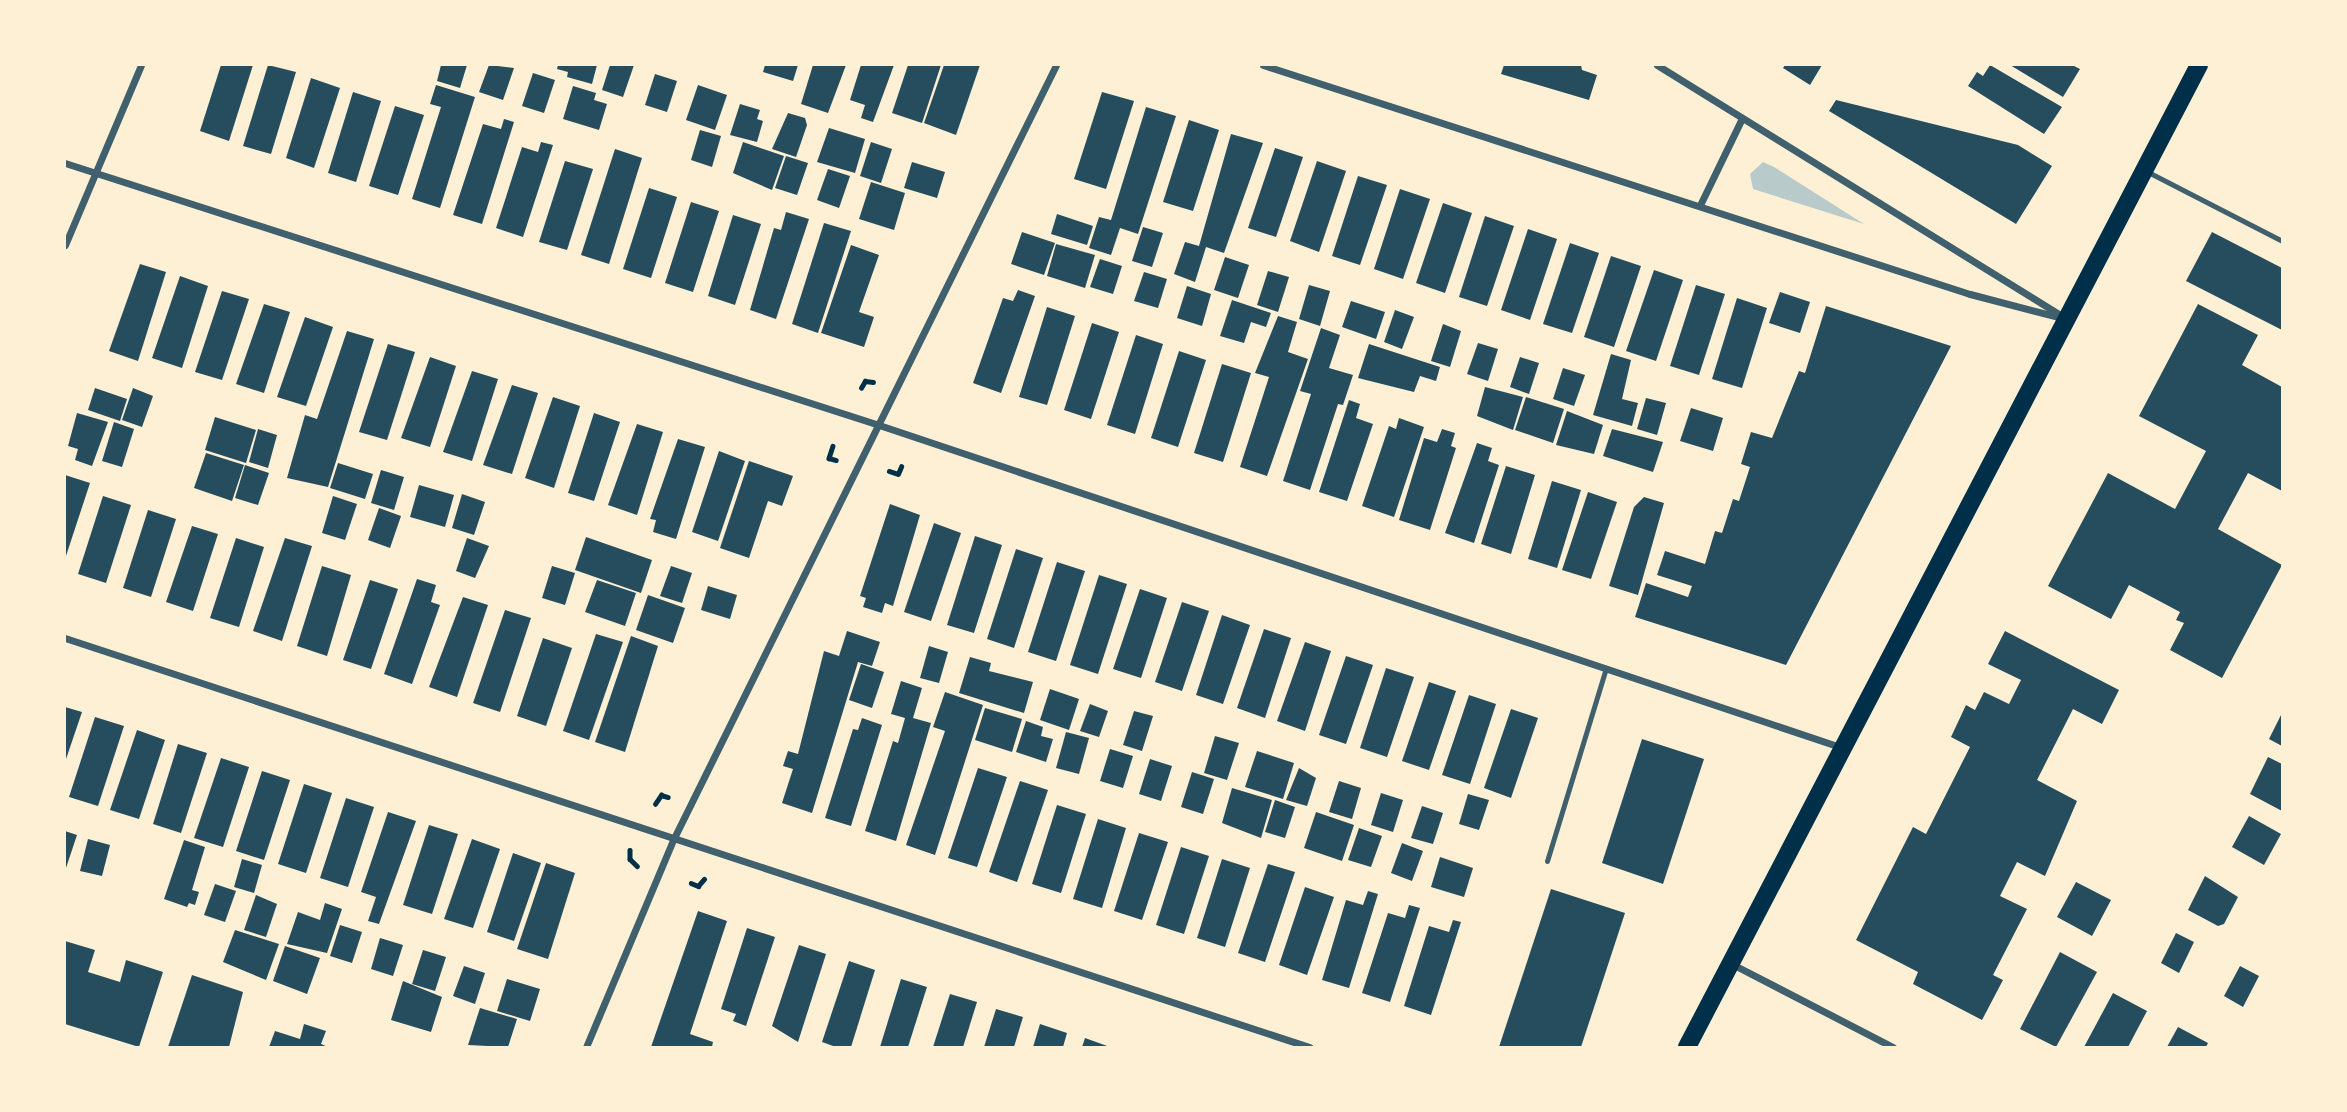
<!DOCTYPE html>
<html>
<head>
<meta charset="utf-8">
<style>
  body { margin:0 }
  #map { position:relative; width:2347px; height:1112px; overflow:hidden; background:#fdf0d5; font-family:"Varela Round",sans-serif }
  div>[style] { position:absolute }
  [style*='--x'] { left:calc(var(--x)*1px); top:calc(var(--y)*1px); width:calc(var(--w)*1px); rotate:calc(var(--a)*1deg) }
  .green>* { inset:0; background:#b9caca }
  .building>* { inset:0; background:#264d5e }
  .path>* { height:4.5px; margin:-2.25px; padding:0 2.25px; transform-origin:2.25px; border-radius:2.25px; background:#003049 }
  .service>* { height:5px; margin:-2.5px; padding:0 2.5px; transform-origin:2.5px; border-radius:2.5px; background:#3f606c }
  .minor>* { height:7px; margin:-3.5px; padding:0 3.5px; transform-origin:3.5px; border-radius:3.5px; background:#3f606c }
  .primary>* { height:18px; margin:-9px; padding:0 9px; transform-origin:9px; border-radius:9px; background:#003049 }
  span { translate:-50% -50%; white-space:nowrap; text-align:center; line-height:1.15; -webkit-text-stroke:6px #fdf0d5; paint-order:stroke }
  .frame { position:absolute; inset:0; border:66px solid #fdf0d5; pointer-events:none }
</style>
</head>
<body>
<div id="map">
  <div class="green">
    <i style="clip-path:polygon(1763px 162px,1774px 167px,1864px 224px,1753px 189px,1750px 174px)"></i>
  </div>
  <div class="building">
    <i style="clip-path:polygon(221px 65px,253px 65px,229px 141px,200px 131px)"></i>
    <i style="clip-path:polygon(268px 65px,296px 72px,271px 154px,243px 146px)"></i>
    <i style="clip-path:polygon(441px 65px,467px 65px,460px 88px,437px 81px)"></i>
    <i style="clip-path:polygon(489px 65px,514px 68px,503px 100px,479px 92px)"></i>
    <i style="clip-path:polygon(558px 65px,597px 65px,592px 84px,567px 77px,568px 72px,557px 69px)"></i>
    <i style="clip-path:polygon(610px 65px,634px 65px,623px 97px,602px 90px)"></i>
    <i style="clip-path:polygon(765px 65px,798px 65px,793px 81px,763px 72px)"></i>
    <i style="clip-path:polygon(813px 65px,846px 65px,828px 113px,801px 104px)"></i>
    <i style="clip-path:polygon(861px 65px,894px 65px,873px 122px,861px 118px,865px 105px,850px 100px)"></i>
    <i style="clip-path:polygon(908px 65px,941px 65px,922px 123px,892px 113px)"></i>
    <i style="clip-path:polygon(944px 65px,980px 65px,956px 135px,924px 123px)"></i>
    <i style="clip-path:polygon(1504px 65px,1581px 65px,1582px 70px,1597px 75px,1589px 100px,1501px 74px)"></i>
    <i style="clip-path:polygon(1785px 65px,1822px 65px,1810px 85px,1783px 68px)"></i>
    <i style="clip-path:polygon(1990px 65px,2062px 107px,2044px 134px,1968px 86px,1977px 72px,1983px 76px)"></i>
    <i style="clip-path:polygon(2010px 65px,2072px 65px,2080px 69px,2063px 97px)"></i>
    <i style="clip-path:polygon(533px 73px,555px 80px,544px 113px,522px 106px)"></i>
    <i style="clip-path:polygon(655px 74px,677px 81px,667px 112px,645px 105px)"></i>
    <i style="clip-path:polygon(311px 78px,340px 88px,314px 168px,286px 158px)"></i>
    <i style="clip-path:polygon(436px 85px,475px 97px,440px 208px,412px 199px,441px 107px,430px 104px)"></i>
    <i style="clip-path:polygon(698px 85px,727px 95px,715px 130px,686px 120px)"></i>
    <i style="clip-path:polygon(573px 86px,596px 93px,594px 100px,607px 104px,599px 130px,563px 119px)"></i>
    <i style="clip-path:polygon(353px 92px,381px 101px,356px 182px,328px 173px)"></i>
    <i style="clip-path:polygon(1102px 92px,1134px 101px,1106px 189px,1074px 179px)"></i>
    <i style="clip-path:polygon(1836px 100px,2018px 145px,2052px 166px,2016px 224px,1829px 111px)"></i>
    <i style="clip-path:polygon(740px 104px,760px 110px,757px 119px,763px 121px,757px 142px,730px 135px)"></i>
    <i style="clip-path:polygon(395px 106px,424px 115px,398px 195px,369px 186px)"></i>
    <i style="clip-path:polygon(1146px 107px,1176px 116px,1138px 234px,1120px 228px,1111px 255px,1089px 248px,1099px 217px,1111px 220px)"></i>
    <i style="clip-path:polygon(788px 113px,805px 118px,807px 125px,796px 157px,772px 149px)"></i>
    <i style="clip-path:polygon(504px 119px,514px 122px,482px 224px,453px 215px,483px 124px,501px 129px)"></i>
    <i style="clip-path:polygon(1189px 120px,1219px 130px,1193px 211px,1163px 202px)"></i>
    <i style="clip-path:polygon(829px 128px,865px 139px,855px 173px,817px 162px)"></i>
    <i style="clip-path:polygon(700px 130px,721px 136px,712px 167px,691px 160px)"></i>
    <i style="clip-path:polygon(1231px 134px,1263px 143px,1224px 253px,1206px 247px,1195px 282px,1174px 274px,1185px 242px,1199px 246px)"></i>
    <i style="clip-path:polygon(541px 142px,553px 145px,523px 237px,496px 228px,522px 147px,538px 152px)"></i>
    <i style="clip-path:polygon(743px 142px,784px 156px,772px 190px,733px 173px)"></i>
    <i style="clip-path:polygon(871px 142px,892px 149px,881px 183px,860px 176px)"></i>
    <i style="clip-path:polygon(1275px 148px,1303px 157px,1276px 237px,1248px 228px)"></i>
    <i style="clip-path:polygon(615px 149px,642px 158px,609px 264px,581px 255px)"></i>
    <i style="clip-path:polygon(786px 156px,808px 163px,797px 195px,775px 188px)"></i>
    <i style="clip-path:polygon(565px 161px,593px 169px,567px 250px,539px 242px)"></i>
    <i style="clip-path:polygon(1317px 161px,1346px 171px,1319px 252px,1290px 241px)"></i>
    <i style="clip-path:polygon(912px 162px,945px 172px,937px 198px,904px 188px)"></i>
    <i style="clip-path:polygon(828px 169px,850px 176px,839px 208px,817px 200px)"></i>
    <i style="clip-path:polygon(1358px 176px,1387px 185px,1360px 265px,1332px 256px)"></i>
    <i style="clip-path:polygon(871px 182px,905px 193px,894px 230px,859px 219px)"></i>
    <i style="clip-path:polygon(649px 188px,677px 197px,651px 278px,623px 269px)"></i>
    <i style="clip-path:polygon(1400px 189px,1430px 199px,1403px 279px,1374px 269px)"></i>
    <i style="clip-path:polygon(691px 202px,719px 211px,693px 292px,665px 283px)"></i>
    <i style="clip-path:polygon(1443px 203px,1472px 213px,1445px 293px,1416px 283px)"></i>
    <i style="clip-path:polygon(786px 212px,809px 219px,776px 319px,750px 310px,774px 228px,781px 230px)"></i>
    <i style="clip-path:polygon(1057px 214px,1093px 226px,1087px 245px,1051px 234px)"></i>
    <i style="clip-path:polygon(733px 215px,761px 224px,735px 305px,708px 296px)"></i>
    <i style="clip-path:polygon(1485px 216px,1514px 226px,1487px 306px,1459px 297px)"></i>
    <i style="clip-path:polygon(824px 223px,851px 231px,818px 333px,792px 324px)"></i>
    <i style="clip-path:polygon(1143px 227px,1163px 233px,1152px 267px,1132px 261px)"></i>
    <i style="clip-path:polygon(1528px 229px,1557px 239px,1530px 320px,1501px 310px)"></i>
    <i style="clip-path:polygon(1022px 232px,1055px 243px,1044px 275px,1011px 264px)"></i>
    <i style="clip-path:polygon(2212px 232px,2282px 268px,2282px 330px,2186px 281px)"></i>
    <i style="clip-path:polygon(1570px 243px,1599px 253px,1572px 333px,1543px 324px)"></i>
    <i style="clip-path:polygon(1056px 244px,1095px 255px,1085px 288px,1047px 276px)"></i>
    <i style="clip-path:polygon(851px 245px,879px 255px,859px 312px,874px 317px,864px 347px,821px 333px)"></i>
    <i style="clip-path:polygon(1611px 256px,1641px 266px,1614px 347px,1584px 337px)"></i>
    <i style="clip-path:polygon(1225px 257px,1249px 265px,1238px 298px,1214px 290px)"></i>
    <i style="clip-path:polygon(1100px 259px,1122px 266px,1113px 294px,1090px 287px)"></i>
    <i style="clip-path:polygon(140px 264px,166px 272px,138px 361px,109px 351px)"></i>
    <i style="clip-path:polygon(1654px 270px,1683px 280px,1656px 361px,1626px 351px)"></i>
    <i style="clip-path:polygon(1268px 271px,1289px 277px,1278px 312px,1257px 305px)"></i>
    <i style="clip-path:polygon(1144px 272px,1167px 279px,1158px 308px,1134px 301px)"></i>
    <i style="clip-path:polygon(180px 276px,208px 286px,182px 368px,152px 358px)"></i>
    <i style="clip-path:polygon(1309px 285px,1330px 291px,1320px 326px,1299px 319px)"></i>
    <i style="clip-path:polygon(1696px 285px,1725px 294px,1699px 375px,1670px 366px)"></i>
    <i style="clip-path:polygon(1187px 286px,1211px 294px,1202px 326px,1177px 318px)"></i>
    <i style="clip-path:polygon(1018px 290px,1035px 296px,1001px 393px,973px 383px,1003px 298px,1013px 301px)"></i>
    <i style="clip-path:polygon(222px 291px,249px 299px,222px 380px,195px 372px)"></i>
    <i style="clip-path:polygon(1780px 292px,1810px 302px,1800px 333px,1769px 323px)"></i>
    <i style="clip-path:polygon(1737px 298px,1767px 308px,1742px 388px,1712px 379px)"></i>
    <i style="clip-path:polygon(1232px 300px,1271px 313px,1266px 327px,1251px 322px,1244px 343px,1220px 336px)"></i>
    <i style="clip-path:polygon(1351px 301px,1385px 312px,1376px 339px,1342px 327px)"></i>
    <i style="clip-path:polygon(264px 304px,290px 312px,264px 393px,236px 384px)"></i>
    <i style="clip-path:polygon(2198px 304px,2258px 335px,2242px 365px,2282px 387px,2282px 491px,2248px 473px,2218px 529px,2282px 565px,2222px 678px,2170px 650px,2184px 623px,2176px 620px,2180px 612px,2129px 585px,2111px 619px,2048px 586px,2108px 473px,2175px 509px,2206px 451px,2139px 416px)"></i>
    <i style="clip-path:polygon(1826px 306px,1951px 346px,1786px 665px,1635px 617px,1646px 583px,1688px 597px,1692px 586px,1657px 575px,1665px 551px,1705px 564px,1715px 531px,1722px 533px,1733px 499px,1739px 501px,1750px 467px,1741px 464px,1751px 432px,1772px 438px,1799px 371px,1805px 373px)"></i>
    <i style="clip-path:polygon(1047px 307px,1075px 316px,1047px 405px,1019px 397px)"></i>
    <i style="clip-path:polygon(1395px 310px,1414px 317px,1402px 349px,1384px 342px)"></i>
    <i style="clip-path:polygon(1278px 316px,1297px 322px,1288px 352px,1308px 359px,1267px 476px,1240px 467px,1269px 377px,1255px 373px)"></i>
    <i style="clip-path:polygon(305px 317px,333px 327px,306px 406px,277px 397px)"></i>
    <i style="clip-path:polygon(1092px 323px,1119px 332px,1091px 419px,1064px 410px)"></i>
    <i style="clip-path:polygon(1443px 324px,1461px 331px,1450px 367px,1431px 361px)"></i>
    <i style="clip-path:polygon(1321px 328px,1340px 335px,1329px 368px,1353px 375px,1343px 405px,1338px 404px,1310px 490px,1283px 481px,1311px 394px,1300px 391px)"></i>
    <i style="clip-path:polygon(347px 331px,374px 339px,328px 487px,287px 478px,305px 415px,317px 419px)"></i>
    <i style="clip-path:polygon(1136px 335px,1163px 344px,1135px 434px,1107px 425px)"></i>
    <i style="clip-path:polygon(1478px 343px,1498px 349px,1488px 381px,1467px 374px)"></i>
    <i style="clip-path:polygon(388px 344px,415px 352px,387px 440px,359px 432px)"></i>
    <i style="clip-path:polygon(1369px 344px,1440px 367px,1436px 381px,1420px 376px,1414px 392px,1358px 378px)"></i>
    <i style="clip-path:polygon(1179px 351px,1206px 360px,1178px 447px,1151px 438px)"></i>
    <i style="clip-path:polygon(1611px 354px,1631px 360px,1622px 399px,1638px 403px,1632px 426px,1593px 415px)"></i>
    <i style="clip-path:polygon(430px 357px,456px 366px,430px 447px,401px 438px)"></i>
    <i style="clip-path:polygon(1520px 357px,1539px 363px,1529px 394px,1510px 387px)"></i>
    <i style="clip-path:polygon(1222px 364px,1251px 373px,1223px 462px,1194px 453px)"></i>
    <i style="clip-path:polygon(1563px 368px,1585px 375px,1574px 406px,1553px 399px)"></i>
    <i style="clip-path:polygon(472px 371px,498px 379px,472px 461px,443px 452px)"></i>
    <i style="clip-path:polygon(512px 385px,538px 393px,512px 474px,483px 465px)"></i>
    <i style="clip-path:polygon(1485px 387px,1523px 397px,1513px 430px,1477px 416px)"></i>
    <i style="clip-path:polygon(95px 388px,127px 399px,120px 421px,88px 410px)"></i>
    <i style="clip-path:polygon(133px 388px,153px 396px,142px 427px,122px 420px)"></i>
    <i style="clip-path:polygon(553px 397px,580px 406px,554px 488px,525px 478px)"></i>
    <i style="clip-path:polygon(1526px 397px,1564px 409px,1553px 443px,1515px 430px)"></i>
    <i style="clip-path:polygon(1646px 398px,1666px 403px,1657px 435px,1637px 429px)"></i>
    <i style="clip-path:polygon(1349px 400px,1360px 404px,1356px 418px,1373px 424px,1347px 501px,1319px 492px)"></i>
    <i style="clip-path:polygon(1691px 408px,1723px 418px,1713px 451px,1680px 441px)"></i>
    <i style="clip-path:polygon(1567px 411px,1603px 425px,1594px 454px,1556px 445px)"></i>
    <i style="clip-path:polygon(77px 413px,108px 422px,92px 466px,75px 460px,78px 449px,68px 446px)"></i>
    <i style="clip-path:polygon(594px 413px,620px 422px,594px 501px,568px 493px)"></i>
    <i style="clip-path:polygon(215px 417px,256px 430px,246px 463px,205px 450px)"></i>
    <i style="clip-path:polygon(1399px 418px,1424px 427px,1394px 517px,1362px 506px,1389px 426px,1396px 429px)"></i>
    <i style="clip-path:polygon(114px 422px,134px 429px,122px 467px,102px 461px)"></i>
    <i style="clip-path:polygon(637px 424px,663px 432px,637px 515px,608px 505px)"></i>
    <i style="clip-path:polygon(258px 429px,277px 435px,268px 468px,249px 462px)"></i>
    <i style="clip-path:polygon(1442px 429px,1455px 433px,1451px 446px,1456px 448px,1430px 530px,1399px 520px,1424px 438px,1437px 442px)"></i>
    <i style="clip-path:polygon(1612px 429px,1663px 442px,1653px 472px,1603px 456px)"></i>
    <i style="clip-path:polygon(678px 439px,705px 447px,676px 539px,653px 532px,656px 520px,650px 519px)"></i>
    <i style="clip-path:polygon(1477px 443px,1492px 448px,1488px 461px,1499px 465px,1474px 543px,1445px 533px)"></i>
    <i style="clip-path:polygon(719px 451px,745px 461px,718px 541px,692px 532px)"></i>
    <i style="clip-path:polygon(206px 453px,244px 465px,232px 501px,194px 488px)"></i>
    <i style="clip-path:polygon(749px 461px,793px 476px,782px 506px,768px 501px,749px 558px,720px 548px)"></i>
    <i style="clip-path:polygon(338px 463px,373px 474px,365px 499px,330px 488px)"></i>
    <i style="clip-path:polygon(245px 465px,269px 473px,258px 505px,235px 498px)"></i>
    <i style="clip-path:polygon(1506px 466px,1535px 475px,1511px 554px,1481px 544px)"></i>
    <i style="clip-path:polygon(381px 470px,404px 477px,394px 510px,371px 503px)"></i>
    <i style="clip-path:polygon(65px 475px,90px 483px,65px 559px)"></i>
    <i style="clip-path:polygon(1552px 481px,1581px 490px,1557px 568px,1528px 559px)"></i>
    <i style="clip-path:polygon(419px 485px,454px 495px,445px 527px,410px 517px)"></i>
    <i style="clip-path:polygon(1588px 492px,1617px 502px,1591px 579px,1562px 570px)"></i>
    <i style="clip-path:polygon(462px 494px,485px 502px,474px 535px,452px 528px)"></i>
    <i style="clip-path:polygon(103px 496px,131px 505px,106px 583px,78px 574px)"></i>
    <i style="clip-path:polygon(333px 496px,357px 504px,345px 540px,322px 533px)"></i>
    <i style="clip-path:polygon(1644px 497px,1664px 503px,1638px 595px,1609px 586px,1634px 507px)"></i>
    <i style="clip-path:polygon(890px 504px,920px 515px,893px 606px,885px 603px,882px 613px,863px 607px,866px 598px,860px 596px)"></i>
    <i style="clip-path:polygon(379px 508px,401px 516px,390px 548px,368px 540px)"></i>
    <i style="clip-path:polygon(148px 510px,176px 519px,151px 597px,123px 588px)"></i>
    <i style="clip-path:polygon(934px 523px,961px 533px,931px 621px,904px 612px)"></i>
    <i style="clip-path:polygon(192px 526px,218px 534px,193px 611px,166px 602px)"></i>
    <i style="clip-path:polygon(975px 536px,1002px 545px,974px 633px,947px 625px)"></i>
    <i style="clip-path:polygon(586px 537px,652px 560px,641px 593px,575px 570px)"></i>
    <i style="clip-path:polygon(236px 538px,264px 547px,239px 627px,210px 618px)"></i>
    <i style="clip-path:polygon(285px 538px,312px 546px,282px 641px,253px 631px)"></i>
    <i style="clip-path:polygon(467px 538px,489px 546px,475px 578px,456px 571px)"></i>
    <i style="clip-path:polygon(1016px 549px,1043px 558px,1014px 648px,987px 639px)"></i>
    <i style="clip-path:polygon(1057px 562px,1085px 571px,1056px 661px,1028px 652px)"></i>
    <i style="clip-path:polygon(322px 566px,351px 575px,327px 656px,297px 646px)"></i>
    <i style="clip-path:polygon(552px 566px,575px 573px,565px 605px,542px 598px)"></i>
    <i style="clip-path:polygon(671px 566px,692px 573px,682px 603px,660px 596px)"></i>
    <i style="clip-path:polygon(1099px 575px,1127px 584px,1098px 674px,1070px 665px)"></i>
    <i style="clip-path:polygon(417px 579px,436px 585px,431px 602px,440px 605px,412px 684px,384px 674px)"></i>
    <i style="clip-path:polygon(370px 580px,398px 589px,371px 669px,343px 660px)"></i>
    <i style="clip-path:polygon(597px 580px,636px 593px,625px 626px,585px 612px)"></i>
    <i style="clip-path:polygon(708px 586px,737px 595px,730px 619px,701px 610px)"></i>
    <i style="clip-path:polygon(1140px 589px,1167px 598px,1141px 678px,1113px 669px)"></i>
    <i style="clip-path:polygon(648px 595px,685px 608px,673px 643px,636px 630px)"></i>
    <i style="clip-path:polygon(463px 597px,488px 605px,457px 697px,429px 687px)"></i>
    <i style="clip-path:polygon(1182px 602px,1209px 611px,1182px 691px,1155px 682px)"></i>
    <i style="clip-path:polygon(505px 610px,531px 618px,500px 712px,473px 703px)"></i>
    <i style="clip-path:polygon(1222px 615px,1250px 625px,1223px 704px,1196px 695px)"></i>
    <i style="clip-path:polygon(1264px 629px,1291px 638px,1265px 718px,1237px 708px)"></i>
    <i style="clip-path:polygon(847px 631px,880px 642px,872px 666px,858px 662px,812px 813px,782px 803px,793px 769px,783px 766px,788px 751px,798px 754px,824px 651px,839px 656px)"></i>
    <i style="clip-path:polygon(2005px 631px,2119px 690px,2102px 724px,2073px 709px,2037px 780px,2077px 801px,2045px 876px,2017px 862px,2000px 896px,2027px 909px,1993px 975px,2003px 980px,1982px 1020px,1913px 984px,1918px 972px,1856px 940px,1913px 827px,1926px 834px,1970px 747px,1951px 737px,1966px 705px,1975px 710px,1984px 692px,2009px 704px,2021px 680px,1988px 664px)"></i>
    <i style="clip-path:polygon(596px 634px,623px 642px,589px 740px,563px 731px)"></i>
    <i style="clip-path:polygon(631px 636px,658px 646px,625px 752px,595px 742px)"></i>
    <i style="clip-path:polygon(543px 638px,572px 648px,546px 726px,517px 716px)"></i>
    <i style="clip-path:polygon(1305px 642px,1331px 651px,1305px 731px,1277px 721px)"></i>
    <i style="clip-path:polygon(929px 646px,948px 652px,939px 683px,920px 678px)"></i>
    <i style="clip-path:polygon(1346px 656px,1373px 665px,1346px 744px,1319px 735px)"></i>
    <i style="clip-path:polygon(970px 657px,991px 663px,989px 671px,1033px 682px,1024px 713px,959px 693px)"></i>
    <i style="clip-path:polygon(861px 664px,884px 672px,872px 708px,849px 700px)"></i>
    <i style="clip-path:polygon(1386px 668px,1414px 677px,1387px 757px,1360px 748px)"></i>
    <i style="clip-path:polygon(901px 681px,922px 688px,913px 718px,931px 723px,896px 841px,865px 831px,893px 741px,898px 743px,905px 718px,891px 714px)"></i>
    <i style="clip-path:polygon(1429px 682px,1456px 691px,1429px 770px,1402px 761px)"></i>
    <i style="clip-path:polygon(1050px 689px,1079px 699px,1069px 730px,1040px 720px)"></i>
    <i style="clip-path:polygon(945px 692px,983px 705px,935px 855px,906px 845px,945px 731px,933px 727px)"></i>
    <i style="clip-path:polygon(1469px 695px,1496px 704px,1470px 784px,1442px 775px)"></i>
    <i style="clip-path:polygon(1090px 704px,1108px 711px,1099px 737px,1080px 731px)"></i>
    <i style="clip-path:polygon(65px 707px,82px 712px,65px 762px)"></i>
    <i style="clip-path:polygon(985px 708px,1022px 719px,1012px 752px,975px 740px)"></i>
    <i style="clip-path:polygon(1511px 709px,1538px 718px,1511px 798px,1484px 788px)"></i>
    <i style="clip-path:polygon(1134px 711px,1153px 716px,1142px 751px,1123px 745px)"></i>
    <i style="clip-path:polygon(2282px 713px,2282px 746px,2269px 739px)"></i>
    <i style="clip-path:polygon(95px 717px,124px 726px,98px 806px,69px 797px)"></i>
    <i style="clip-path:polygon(862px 718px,882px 725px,851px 826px,825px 818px,853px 729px,858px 730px)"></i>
    <i style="clip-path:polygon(1026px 721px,1043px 727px,1041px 736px,1053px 739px,1046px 762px,1016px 752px)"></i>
    <i style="clip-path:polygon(137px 730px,165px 740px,139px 819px,110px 810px)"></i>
    <i style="clip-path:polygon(1066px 732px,1089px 738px,1079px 774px,1056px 768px)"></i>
    <i style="clip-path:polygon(1215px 736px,1239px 743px,1227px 780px,1204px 773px)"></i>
    <i style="clip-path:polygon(1642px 739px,1704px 759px,1663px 884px,1602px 863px)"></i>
    <i style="clip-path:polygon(178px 744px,207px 753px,181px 833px,153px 824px)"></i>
    <i style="clip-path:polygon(1110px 749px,1133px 756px,1123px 788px,1100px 781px)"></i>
    <i style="clip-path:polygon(1257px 751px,1294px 763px,1283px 799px,1245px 787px)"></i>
    <i style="clip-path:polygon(2268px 757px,2282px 764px,2282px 811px,2250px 794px)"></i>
    <i style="clip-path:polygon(221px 758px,249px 767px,223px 847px,194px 838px)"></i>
    <i style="clip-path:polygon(1150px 759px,1172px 766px,1161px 801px,1139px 794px)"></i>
    <i style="clip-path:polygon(978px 768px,1007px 777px,977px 867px,948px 858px)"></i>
    <i style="clip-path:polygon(1299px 768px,1316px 778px,1307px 806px,1286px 800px)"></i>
    <i style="clip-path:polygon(262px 771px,290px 780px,264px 860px,236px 851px)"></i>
    <i style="clip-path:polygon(1192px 772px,1214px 779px,1203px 814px,1181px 807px)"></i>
    <i style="clip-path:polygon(1020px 781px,1048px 790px,1017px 882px,989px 872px)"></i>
    <i style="clip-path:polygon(1339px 781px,1361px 788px,1352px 819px,1329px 812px)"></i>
    <i style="clip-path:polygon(304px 784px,332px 793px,306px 873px,278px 864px)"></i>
    <i style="clip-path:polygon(1232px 788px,1272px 800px,1261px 838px,1222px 823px)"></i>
    <i style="clip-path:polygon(1381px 793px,1403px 800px,1393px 832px,1371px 825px)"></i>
    <i style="clip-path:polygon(1468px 794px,1489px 800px,1479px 830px,1459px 824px)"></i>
    <i style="clip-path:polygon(346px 798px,374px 807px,348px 887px,320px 878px)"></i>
    <i style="clip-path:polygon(1275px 800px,1295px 807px,1285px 838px,1265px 832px)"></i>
    <i style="clip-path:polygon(1057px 805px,1086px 814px,1061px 893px,1032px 884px)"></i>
    <i style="clip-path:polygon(1422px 806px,1443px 813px,1433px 844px,1411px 838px)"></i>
    <i style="clip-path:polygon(388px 812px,416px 821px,379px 924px,368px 921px,376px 897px,361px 892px)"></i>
    <i style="clip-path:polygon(1316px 812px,1354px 825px,1342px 861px,1304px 848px)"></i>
    <i style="clip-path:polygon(2249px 816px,2281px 834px,2264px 865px,2232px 847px)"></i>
    <i style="clip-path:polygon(1098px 819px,1126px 828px,1102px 908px,1073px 899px)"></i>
    <i style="clip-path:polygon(429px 825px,458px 834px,432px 914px,403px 905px)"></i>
    <i style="clip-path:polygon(1359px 828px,1382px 836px,1371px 867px,1348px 860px)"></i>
    <i style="clip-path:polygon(65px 831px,77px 835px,65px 871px)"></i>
    <i style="clip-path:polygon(1139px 833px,1168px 842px,1142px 920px,1114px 911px)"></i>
    <i style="clip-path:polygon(88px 839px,110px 845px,102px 876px,80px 871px)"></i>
    <i style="clip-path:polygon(472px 839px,500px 849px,473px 928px,444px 919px)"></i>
    <i style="clip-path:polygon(184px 840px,205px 847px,192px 890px,199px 892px,195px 905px,189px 903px,187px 907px,164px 899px)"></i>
    <i style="clip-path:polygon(1402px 843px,1423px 851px,1412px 881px,1391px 873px)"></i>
    <i style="clip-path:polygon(1181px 847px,1209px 856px,1184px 934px,1156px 925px)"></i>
    <i style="clip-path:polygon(513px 853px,541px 863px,514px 941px,487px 932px)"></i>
    <i style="clip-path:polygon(1440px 857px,1473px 868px,1464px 897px,1431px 887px)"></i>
    <i style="clip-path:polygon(242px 859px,262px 865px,254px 893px,234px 887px)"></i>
    <i style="clip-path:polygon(1222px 859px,1250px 868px,1225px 947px,1197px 938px)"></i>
    <i style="clip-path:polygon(546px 863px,575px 873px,548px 959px,517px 949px)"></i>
    <i style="clip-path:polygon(1268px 864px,1295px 872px,1265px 962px,1238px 953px)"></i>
    <i style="clip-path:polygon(2205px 876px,2238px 897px,2224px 924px,2218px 926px,2188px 910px)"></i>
    <i style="clip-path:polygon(2076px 882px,2111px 900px,2092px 936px,2057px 917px)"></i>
    <i style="clip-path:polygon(215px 884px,236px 891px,225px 922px,204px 915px)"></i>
    <i style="clip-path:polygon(1305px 887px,1334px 897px,1307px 975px,1279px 965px)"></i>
    <i style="clip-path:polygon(1551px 889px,1625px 913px,1581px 1047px,1499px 1047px)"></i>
    <i style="clip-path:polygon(1368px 891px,1378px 894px,1349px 988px,1322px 980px,1346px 900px,1363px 905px)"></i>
    <i style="clip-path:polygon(256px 895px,277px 904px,266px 937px,244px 930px)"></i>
    <i style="clip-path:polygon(325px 903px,342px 909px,327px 953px,287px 944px,298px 912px,320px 920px)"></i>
    <i style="clip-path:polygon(1409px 905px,1420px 908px,1390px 1002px,1362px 993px,1388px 913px,1405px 918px)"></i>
    <i style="clip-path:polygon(698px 911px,727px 921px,690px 1034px,713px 1042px,712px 1047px,651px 1047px)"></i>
    <i style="clip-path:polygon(1453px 920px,1461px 922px,1431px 1015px,1404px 1006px,1429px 926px,1449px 932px)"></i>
    <i style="clip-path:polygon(340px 925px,362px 932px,352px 963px,330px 956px)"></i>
    <i style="clip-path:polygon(747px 928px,775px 937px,746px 1026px,733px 1021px,736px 1014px,721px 1009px)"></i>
    <i style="clip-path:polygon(235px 930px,279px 944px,266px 980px,223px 962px)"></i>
    <i style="clip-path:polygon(2176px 933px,2194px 942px,2179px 973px,2161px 963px)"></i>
    <i style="clip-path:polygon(380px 938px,403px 945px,393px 976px,371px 969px)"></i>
    <i style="clip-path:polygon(65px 941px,95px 950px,88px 972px,120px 982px,126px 960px,163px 972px,139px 1047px,65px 1024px)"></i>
    <i style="clip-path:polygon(799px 945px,826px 954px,798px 1042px,772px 1026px)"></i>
    <i style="clip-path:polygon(285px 946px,320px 958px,307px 994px,273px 981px)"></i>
    <i style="clip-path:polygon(423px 950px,446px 957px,435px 991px,412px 984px)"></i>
    <i style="clip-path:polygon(2060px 952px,2097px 972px,2056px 1047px,2020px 1029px)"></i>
    <i style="clip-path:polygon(849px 961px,875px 970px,851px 1047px,836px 1047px,822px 1042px)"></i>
    <i style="clip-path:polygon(464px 966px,485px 973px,475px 1004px,453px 996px)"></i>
    <i style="clip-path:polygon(2240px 966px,2259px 976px,2243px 1007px,2224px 996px)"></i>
    <i style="clip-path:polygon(192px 975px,243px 992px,229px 1047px,168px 1047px)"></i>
    <i style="clip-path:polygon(507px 979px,540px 989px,530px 1021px,497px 1011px)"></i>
    <i style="clip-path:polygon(901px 979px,927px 987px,908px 1047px,880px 1047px)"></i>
    <i style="clip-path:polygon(403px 981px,442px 997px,431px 1032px,391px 1020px)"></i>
    <i style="clip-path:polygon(2113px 993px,2147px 1011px,2128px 1047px,2084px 1047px)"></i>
    <i style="clip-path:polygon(950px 994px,977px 1002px,963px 1047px,933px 1047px)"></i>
    <i style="clip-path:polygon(480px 1008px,517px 1019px,508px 1047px,468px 1045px)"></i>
    <i style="clip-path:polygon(996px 1009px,1023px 1017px,1014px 1047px,984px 1047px)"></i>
    <i style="clip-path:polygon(304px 1024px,326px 1031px,321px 1044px,328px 1047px,269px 1047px,275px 1031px,300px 1039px)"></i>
    <i style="clip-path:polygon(1040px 1024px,1067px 1033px,1063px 1047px,1033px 1047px)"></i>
    <i style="clip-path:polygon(2178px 1027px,2208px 1043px,2206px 1047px,2167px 1047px)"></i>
    <i style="clip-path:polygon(1085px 1038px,1110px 1047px,1082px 1047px)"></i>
  </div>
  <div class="path">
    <i style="--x:861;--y:388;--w:8;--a:-60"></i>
    <i style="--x:865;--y:381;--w:8;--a:7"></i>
    <i style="--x:833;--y:446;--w:13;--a:108"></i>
    <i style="--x:829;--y:458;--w:7;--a:16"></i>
    <i style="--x:889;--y:471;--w:9;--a:18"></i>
    <i style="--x:898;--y:474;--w:8;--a:-67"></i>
    <i style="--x:655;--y:804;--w:11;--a:-56"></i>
    <i style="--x:661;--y:795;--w:7;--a:16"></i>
    <i style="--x:630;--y:850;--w:9;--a:90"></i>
    <i style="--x:630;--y:859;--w:10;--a:45"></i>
    <i style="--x:691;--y:883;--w:8;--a:23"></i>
    <i style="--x:698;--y:886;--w:9;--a:-49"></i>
  </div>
  <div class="service">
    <i style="--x:2148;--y:172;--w:151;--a:27.2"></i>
    <i style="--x:1547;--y:861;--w:202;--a:-73"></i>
  </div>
  <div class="minor">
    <i style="--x:1263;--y:65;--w:743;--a:17.95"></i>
    <i style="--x:1970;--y:294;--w:99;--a:14.6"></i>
    <i style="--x:1657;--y:65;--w:474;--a:31.8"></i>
    <i style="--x:65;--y:163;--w:852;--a:17.84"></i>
    <i style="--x:876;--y:424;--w:1020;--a:18.52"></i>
    <i style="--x:1701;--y:203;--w:94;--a:-64.2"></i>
    <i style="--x:65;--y:245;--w:195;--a:-67.1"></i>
    <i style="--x:65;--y:638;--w:1310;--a:18.2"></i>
    <i style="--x:1732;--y:964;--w:181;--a:27.3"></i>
    <i style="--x:586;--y:1047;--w:227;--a:-67.2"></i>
    <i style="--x:674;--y:838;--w:862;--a:-63.7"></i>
  </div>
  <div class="primary">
    <i style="--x:1687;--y:1047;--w:1107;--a:-62.46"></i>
  </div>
  <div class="frame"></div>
</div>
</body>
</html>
